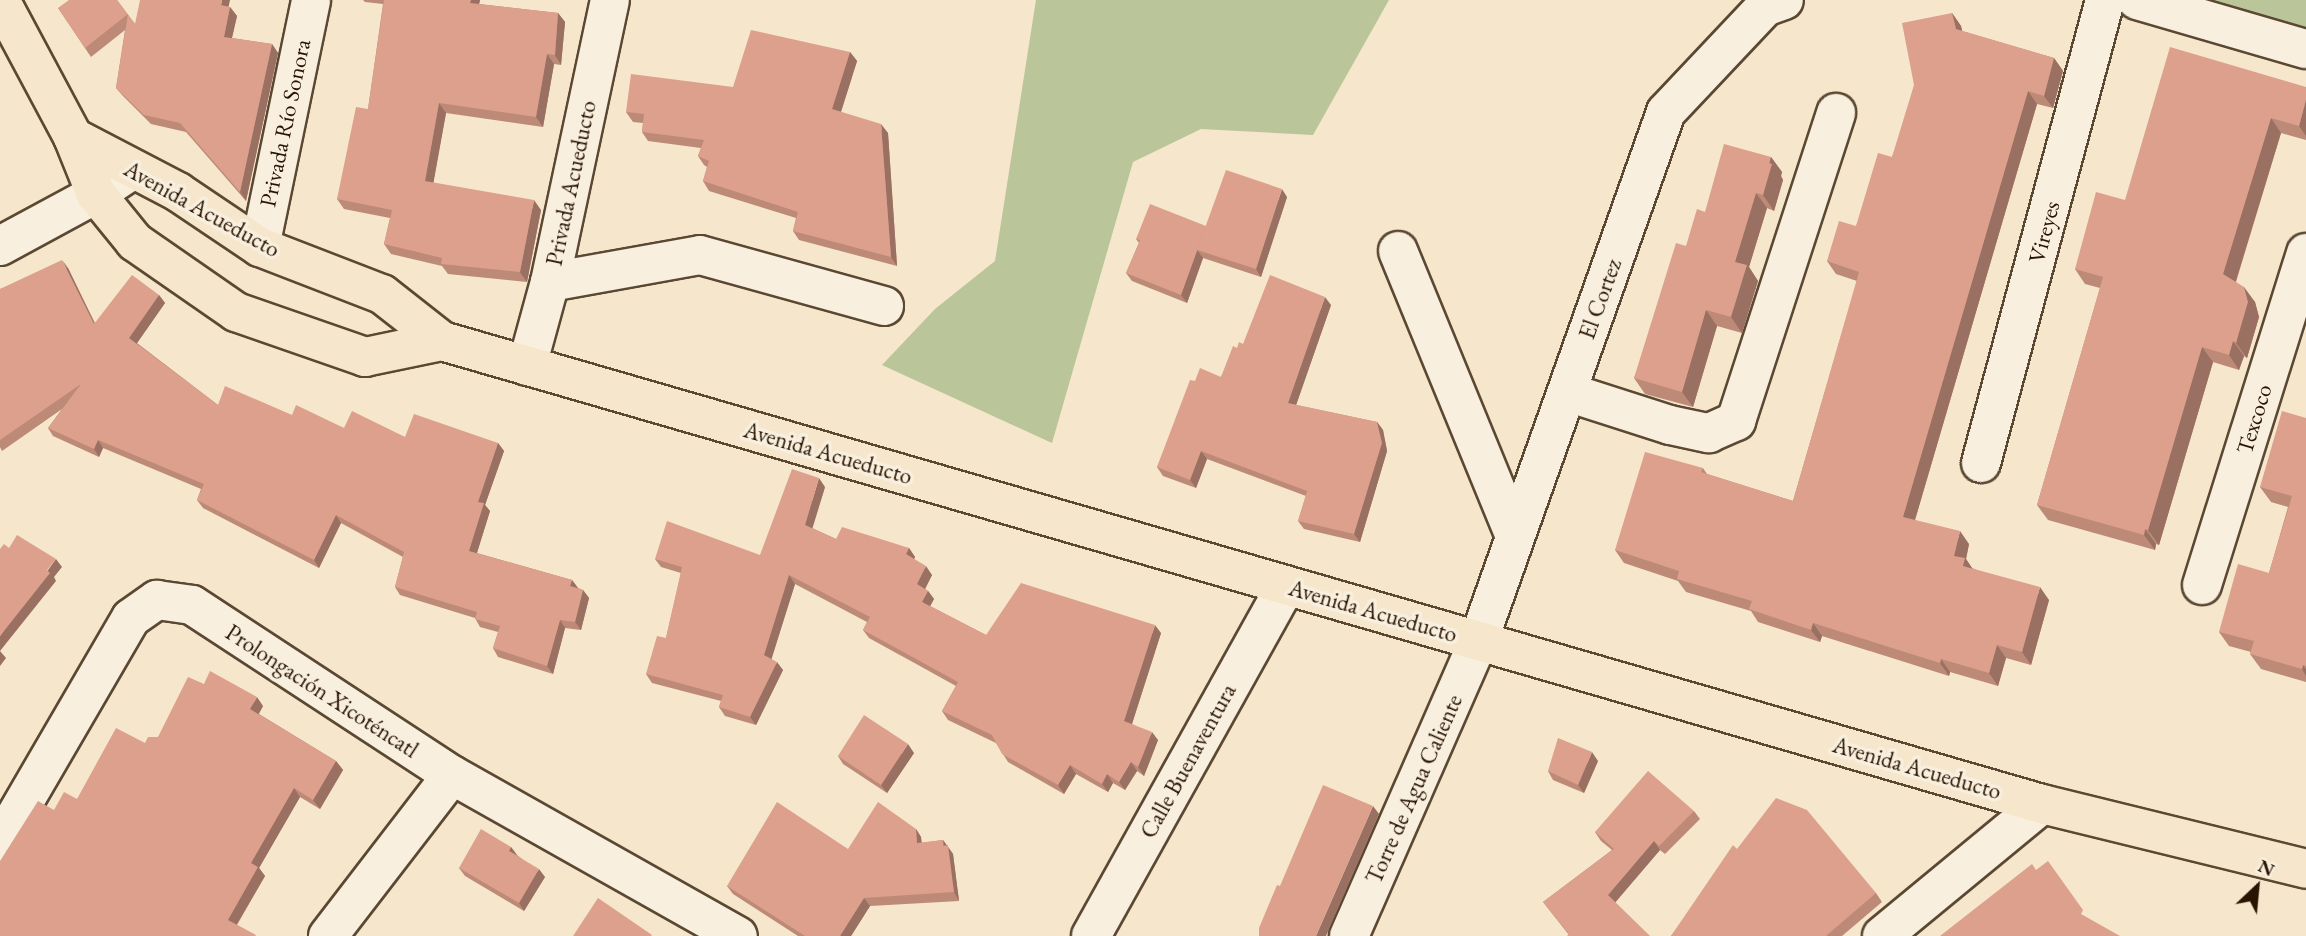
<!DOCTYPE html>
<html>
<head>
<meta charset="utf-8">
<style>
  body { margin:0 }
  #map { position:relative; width:2306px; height:936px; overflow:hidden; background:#f5e6cc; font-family:"EB Garamond",serif }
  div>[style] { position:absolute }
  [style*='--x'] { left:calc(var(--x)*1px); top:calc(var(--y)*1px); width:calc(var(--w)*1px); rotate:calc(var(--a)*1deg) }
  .green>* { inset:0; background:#bac599 }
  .roads { filter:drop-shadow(2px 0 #5b4833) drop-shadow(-2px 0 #5b4833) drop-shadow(0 2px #5b4833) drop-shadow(0 -2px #5b4833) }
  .minor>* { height:38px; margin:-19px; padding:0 19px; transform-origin:19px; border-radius:19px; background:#f8efde }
  .major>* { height:38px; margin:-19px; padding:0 19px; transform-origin:19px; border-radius:19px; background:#f5e6cc }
  .wall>* { inset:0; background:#bd8a78 }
  .shaded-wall>* { inset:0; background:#9a7062 }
  .building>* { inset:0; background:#dca08c }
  span { translate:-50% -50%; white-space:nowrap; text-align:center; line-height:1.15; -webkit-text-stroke:7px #f8efde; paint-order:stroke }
  .street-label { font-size:23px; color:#281400 }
  .north { position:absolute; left:2222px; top:852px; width:70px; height:70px; -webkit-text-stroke:5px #f8efde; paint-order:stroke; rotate:26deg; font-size:19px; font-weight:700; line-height:28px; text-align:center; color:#281400 }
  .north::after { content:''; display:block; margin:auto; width:24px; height:32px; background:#281400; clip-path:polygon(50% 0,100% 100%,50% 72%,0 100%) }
</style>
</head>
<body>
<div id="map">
  <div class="green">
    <i style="clip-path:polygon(1036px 0,1389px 0,1313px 135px,1201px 129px,1133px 162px,1052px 443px,882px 365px,935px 309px,995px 261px)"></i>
    <i style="clip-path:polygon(2137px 0,2306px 0,2306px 49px)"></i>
  </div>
  <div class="roads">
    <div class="minor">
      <i style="--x:2137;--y:0;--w:176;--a:16.2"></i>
      <i style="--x:0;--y:246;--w:109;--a:-28.4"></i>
      <i style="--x:96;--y:194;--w:43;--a:-33.7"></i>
      <i style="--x:260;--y:247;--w:252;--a:-78.3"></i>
      <i style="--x:1398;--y:251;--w:306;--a:67.7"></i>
      <i style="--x:550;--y:282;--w:152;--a:-10.2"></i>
      <i style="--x:700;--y:255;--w:191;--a:15.5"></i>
      <i style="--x:527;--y:366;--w:87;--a:-74.7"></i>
      <i style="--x:550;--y:282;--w:288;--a:-78"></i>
      <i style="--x:1567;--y:392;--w:108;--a:17.8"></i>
      <i style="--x:1670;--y:425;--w:40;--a:12"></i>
      <i style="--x:1709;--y:433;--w:30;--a:-24"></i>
      <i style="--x:1736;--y:421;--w:324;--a:-72"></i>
      <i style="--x:1981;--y:463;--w:479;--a:-75"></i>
      <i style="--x:2202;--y:585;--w:348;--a:-72.6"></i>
      <i style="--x:0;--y:843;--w:260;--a:-59.8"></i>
      <i style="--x:131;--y:618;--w:32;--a:-35"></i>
      <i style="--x:157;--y:600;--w:35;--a:8"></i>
      <i style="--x:192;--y:605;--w:311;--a:33.2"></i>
      <i style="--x:452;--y:775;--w:328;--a:29.4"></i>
      <i style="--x:328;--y:936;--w:203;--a:-52.4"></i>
      <i style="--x:1091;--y:936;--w:401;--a:-60.9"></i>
      <i style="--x:1349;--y:936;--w:321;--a:-66.3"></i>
      <i style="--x:1478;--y:642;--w:562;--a:-70.47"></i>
      <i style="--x:1666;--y:112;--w:144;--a:-46.7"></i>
      <i style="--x:1765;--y:7;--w:20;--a:-20"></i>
      <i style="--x:1882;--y:936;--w:207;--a:-39.5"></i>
    </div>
    <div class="major">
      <i style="--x:0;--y:0;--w:155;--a:61.9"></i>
      <i style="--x:73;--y:137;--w:61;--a:68"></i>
      <i style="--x:96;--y:194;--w:62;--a:50.9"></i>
      <i style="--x:135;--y:242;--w:123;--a:34.7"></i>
      <i style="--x:236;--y:312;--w:137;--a:19.2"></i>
      <i style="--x:365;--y:357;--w:79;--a:-11.7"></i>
      <i style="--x:73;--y:137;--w:119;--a:27.6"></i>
      <i style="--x:178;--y:192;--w:99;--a:33.9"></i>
      <i style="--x:260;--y:247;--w:131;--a:21.1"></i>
      <i style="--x:382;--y:294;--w:76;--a:38.1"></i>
      <i style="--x:442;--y:341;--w:1666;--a:16.14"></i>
      <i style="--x:2042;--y:804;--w:272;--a:13.8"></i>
    </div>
  </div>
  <div class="wall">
    <i style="clip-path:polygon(117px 0,135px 24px,230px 7px,237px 16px,232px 38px,272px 44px,278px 53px,246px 201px,186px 132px,151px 124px,123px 96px,116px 88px,125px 30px,91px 57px,58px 8px)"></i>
    <i style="clip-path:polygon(363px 0,480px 0,479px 4px,558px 13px,565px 22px,561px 65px,554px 64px,543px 127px,446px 113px,433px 183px,541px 210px,527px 282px,448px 274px,442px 266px,391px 254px,384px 244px,390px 218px,344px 209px,337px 199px,368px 109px,383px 4px,365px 2px)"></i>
    <i style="clip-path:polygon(1952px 13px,1961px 26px,1962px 31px,2054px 58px,2063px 71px,2053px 108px,2037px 104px,1915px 520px,1969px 544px,1966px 559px,1972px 568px,2049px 600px,2031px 665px,2006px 658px,1998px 686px,1950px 672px,1949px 676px,1822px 636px,1820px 642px,1758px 622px,1751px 611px,1686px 592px,1678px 581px,1624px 563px,1615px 550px,1703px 468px,1707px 474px,1793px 501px,1857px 281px,1836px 274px,1827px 261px,1856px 226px,1892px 157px)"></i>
    <i style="clip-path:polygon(850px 52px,857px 61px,841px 112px,888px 133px,897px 266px,799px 240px,793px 231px,796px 218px,709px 191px,703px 181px,707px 167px,704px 165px,698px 156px,701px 148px,648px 141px,642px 132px,643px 123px,633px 122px,626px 112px,733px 87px)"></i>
    <i style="clip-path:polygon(2306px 87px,2306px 140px,2281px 133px,2236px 282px,2255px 302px,2259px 317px,2247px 358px,2244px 356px,2239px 370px,2213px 362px,2159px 545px,2156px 544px,2155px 550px,2048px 520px,2037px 505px,2100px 288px,2085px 284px,2075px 269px,2125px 200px)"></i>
    <i style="clip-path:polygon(1771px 157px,1782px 172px,1781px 176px,1783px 180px,1774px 211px,1767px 208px,1749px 267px,1758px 281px,1742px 333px,1717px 326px,1693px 407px,1645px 394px,1634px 378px,1686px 246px,1705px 212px)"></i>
    <i style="clip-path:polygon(1287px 197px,1261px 277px,1203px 258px,1187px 303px,1132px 281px,1126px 273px,1139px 243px,1136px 239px,1206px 226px)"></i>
    <i style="clip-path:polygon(68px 268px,95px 323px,159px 295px,165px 303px,137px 343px,218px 405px,292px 415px,344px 428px,405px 437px,498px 443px,504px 451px,485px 505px,490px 511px,477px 553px,572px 580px,578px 588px,583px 590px,589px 598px,581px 630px,565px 628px,553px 674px,498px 657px,493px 648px,498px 632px,480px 627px,475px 618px,400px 595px,395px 587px,403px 557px,341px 523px,319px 568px,203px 508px,197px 500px,201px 489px,103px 448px,99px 457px,53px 436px,48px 428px,62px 409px,2px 451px,0 447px,0 289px)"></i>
    <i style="clip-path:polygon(1331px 305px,1296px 405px,1377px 422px,1383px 430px,1387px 451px,1360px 542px,1304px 529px,1298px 521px,1306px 496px,1207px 459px,1196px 488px,1163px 476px,1157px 467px,1195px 381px,1221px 377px,1237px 348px,1243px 344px)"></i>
    <i style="clip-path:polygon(2306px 418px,2306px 682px,2261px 669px,2250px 654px,2251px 652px,2229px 646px,2219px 632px,2269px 573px,2288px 507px,2271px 502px,2260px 487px)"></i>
    <i style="clip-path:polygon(825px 487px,812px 528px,836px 539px,909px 548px,915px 557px,914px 559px,932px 575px,925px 589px,928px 591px,934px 599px,930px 606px,986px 635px,1161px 633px,1132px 724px,1158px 740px,1144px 776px,1137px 771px,1125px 790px,1113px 783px,1108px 792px,1076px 774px,1064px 794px,1008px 762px,996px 743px,948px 720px,942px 711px,956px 686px,869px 638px,863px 630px,867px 622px,795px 584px,771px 659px,783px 670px,756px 725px,725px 716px,719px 707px,721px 701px,652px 683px,646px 674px,666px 638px,681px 573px,661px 567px,655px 559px,760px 555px)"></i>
    <i style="clip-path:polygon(204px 684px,263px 706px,259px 714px,336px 761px,343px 770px,320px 809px,300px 797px,259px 868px,265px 876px,237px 925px,256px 936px,0 936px,54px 810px,77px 799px,145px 743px,158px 737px)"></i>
    <i style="clip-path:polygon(914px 753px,887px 793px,843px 764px,838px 756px)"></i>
    <i style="clip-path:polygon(1598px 761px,1584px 793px,1553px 780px,1548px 771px)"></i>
    <i style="clip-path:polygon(1694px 811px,1700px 819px,1665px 854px,1660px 850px,1615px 902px,1569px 935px,1543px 902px,1612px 850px,1601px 841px,1595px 832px)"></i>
    <i style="clip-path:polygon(916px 829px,921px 837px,922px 843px,943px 840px,953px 854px,959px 901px,870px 906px,851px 936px,798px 936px,733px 894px,727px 886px)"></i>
    <i style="clip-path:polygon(511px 847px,517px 855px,545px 877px,524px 911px,465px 876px,459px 868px)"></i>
    <i style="clip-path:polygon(1737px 849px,1876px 893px,1882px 902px,1842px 936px,1671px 936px)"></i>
  </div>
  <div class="shaded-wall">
    <i style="clip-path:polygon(222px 0,230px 0,227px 14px,221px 5px)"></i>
    <i style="clip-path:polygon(471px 0,480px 0,477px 13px,470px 3px)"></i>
    <i style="clip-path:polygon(230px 7px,237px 16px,230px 46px,224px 37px)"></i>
    <i style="clip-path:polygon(558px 13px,565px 22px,561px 65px,555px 55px)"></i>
    <i style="clip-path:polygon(1952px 13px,1961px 26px,1965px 42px,1956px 29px)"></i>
    <i style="clip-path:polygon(272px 44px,278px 53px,246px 201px,240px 192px)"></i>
    <i style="clip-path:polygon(850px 52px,857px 61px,839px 118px,832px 109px)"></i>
    <i style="clip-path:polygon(547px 54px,554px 64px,543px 127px,536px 117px)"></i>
    <i style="clip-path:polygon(2054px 58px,2063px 71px,2053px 108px,2044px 96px)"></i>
    <i style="clip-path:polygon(2028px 91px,2037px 104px,1912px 530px,1903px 517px)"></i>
    <i style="clip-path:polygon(2306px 100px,2306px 136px,2299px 126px)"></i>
    <i style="clip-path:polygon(439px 103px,446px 113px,432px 191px,425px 181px)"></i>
    <i style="clip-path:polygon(2271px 118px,2281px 133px,2233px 290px,2223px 274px)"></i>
    <i style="clip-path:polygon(881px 124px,888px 133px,897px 266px,891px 257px)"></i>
    <i style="clip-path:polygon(1771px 157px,1782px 172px,1781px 176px,1783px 180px,1774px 211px,1763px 195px)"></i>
    <i style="clip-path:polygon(1282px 189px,1287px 197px,1261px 277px,1256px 269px)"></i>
    <i style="clip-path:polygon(1756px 193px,1767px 208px,1749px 267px,1758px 281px,1742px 333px,1731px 317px,1735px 262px)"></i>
    <i style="clip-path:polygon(534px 200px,541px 210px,527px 282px,520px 272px)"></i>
    <i style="clip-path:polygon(1206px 226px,1197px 250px,1203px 258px,1187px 303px,1181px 295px)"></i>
    <i style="clip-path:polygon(62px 260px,68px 268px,99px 333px,94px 324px)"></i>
    <i style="clip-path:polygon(2244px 287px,2255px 302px,2259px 317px,2247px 358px,2236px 343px)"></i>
    <i style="clip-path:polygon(159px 295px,165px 303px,135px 346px,129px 338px)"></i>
    <i style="clip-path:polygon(1325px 297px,1331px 305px,1294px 411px,1288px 403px)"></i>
    <i style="clip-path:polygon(1706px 310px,1717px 326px,1693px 407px,1682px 392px)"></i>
    <i style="clip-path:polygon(2233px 341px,2244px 356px,2239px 370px,2229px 355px)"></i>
    <i style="clip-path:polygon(2202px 347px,2213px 362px,2159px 545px,2148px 530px)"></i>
    <i style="clip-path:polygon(1377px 422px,1383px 430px,1387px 451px,1360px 542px,1354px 534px)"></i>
    <i style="clip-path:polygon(98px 440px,103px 448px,99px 457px,94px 449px)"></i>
    <i style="clip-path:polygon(498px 443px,504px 451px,485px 505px,490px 511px,475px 559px,469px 551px,478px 502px)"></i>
    <i style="clip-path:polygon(1201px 451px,1207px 459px,1196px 488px,1190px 480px)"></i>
    <i style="clip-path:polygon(819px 478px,825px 487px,811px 533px,805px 525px)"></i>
    <i style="clip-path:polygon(336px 515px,341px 523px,319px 568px,314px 560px)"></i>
    <i style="clip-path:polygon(2145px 529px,2156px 544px,2155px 550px,2144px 535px)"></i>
    <i style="clip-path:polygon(1960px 531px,1969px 544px,1966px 559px,1974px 571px,1972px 579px,1954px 556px)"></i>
    <i style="clip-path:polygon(909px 548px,915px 557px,912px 563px,906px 554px)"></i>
    <i style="clip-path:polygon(56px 559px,62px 567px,54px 577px,56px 581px,0 651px,6px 658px,0 666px,0 636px)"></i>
    <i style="clip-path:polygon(926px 566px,932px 575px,923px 593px,917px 584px)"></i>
    <i style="clip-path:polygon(789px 575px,795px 584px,770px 664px,764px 655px)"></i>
    <i style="clip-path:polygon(572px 580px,578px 588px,570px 586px)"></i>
    <i style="clip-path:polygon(2040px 587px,2049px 600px,2031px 665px,2022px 652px)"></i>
    <i style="clip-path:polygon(583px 590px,589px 598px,581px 630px,575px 622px)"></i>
    <i style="clip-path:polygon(928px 591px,934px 599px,928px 610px,922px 602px)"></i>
    <i style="clip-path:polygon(560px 620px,565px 628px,553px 674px,547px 666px)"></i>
    <i style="clip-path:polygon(1813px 623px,1822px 636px,1820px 642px,1811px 630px)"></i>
    <i style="clip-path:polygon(1155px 625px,1161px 633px,1130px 730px,1124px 721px)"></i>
    <i style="clip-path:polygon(1997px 645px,2006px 658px,1998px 686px,1989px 673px)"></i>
    <i style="clip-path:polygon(1941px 659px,1950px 672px,1949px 676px,1940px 663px)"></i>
    <i style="clip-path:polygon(777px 662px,783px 670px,756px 725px,750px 717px)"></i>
    <i style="clip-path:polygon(2303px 665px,2306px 669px,2306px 676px,2302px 669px)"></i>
    <i style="clip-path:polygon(257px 697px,263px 706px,256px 718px,250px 709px)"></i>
    <i style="clip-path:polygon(1152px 732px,1158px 740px,1144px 776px,1138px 767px)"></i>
    <i style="clip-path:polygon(908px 744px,914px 753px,887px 793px,881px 785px)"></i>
    <i style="clip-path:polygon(1592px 752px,1598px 761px,1584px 793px,1578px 785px)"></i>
    <i style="clip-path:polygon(336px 761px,343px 770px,320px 809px,313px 800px)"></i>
    <i style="clip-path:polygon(1131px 762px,1137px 771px,1125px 790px,1119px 782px)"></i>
    <i style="clip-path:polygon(1070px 765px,1076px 774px,1064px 794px,1058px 785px)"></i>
    <i style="clip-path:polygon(1107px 774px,1113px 783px,1108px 792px,1102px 784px)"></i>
    <i style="clip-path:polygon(294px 788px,300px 797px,259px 868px,265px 876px,234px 929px,228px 920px,251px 863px)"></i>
    <i style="clip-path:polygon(1373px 806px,1379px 814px,1326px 936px,1316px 936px)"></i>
    <i style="clip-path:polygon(916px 829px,921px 837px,922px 852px,917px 843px)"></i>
    <i style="clip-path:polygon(943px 840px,953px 854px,959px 901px,954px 892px)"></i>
    <i style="clip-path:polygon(1654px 841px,1660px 850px,1614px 904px,1608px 895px)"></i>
    <i style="clip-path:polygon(511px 847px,517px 855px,509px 851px)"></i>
    <i style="clip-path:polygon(539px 869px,545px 877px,524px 911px,519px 903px)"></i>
    <i style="clip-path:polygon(864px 898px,870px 906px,851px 936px,840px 936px)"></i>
  </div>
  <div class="building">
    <i style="clip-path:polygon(69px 0,117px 0,135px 24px,140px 0,222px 0,221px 5px,230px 7px,224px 37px,272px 44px,240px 192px,180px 123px,144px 115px,116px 88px,128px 14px,85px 48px,58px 8px)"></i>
    <i style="clip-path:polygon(384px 0,471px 0,470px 3px,558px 13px,555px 55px,547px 54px,536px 117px,439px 103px,425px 181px,534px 200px,520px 272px,441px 264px,442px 258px,384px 244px,392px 210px,337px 199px,356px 107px,368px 109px)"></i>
    <i style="clip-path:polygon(1952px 13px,1956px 29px,2054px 58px,2044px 96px,2028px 91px,1903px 517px,1960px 531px,1954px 556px,1965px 558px,1963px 566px,2040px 587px,2022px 652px,1997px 645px,1989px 673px,1941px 659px,1940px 663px,1813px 623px,1811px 630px,1749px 609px,1752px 601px,1677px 579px,1679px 571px,1615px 550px,1645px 452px,1703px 468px,1701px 472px,1793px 501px,1859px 272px,1827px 261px,1839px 221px,1856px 226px,1878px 153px,1892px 157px,1914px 85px,1902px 23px)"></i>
    <i style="clip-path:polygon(751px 30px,850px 52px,832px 109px,881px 124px,891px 257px,793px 231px,798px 212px,703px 181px,709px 161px,698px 156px,704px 140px,642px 132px,644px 114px,626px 112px,631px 74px,733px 87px)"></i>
    <i style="clip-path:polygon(2170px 47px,2306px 87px,2306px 100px,2299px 126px,2271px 118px,2223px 274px,2244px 287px,2248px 302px,2236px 343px,2233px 341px,2229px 355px,2202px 347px,2148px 530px,2145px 529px,2144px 535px,2037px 505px,2103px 277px,2075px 269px,2096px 192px,2125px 200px)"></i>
    <i style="clip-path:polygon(1724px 144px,1771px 157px,1769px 163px,1772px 164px,1763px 195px,1756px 193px,1735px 262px,1747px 265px,1731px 317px,1706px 310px,1682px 392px,1634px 378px,1676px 243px,1686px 246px,1697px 209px,1705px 212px)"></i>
    <i style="clip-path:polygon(1226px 170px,1282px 189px,1256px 269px,1197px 250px)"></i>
    <i style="clip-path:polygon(1150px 204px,1206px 226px,1181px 295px,1126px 273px,1140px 240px,1136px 239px)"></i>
    <i style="clip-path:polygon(62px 260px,94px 324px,132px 275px,159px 295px,129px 338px,218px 405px,225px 386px,292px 415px,296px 405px,344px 428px,352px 411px,405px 437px,414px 414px,498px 443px,478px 502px,484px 503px,469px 551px,572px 580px,570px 586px,583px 590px,575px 622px,560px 620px,547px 666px,493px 648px,500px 626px,475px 619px,477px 612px,395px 587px,404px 552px,336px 515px,314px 560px,197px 500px,204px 484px,98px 440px,94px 449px,48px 428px,81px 384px,0 440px,0 289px)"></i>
    <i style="clip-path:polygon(1270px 275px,1325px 297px,1288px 403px,1377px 422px,1382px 443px,1354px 534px,1298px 521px,1307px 491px,1201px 451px,1190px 480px,1157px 467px,1190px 380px,1195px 381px,1200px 368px,1221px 377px,1233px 346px,1237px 348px,1239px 342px,1243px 344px)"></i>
    <i style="clip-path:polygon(2282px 411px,2306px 418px,2306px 666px,2303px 665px,2302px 669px,2250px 654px,2254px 641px,2219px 632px,2238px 564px,2269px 573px,2280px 536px,2292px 496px,2260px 487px)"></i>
    <i style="clip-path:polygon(792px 469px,819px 478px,805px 525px,836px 539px,842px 527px,909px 548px,906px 554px,926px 566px,917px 584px,928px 591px,922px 602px,986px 635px,1021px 583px,1155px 625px,1124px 721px,1152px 732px,1138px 767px,1131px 762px,1119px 782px,1107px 774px,1102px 784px,1070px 765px,1058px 785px,1002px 754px,992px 735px,942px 711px,958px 682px,863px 630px,870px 617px,789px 575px,764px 655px,777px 662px,750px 717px,719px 707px,723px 695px,646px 674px,657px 636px,666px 638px,682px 567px,655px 559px,667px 521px,760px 555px)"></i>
    <i style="clip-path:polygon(17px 535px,56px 559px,47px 570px,50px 573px,0 636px,0 549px,4px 544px,9px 548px)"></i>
    <i style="clip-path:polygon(210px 671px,257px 697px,250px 709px,336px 761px,313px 800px,294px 788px,251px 863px,258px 867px,228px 920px,256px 935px,255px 936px,0 936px,0 861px,38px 801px,54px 810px,64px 792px,77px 799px,116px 728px,145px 743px,148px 737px,158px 737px,188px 677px,204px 684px)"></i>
    <i style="clip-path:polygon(864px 715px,908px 744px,881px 785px,838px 756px)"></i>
    <i style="clip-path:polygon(1558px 738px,1592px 752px,1578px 785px,1548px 771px)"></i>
    <i style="clip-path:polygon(1648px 771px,1694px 811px,1659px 846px,1654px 841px,1608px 895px,1650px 936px,1567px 936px,1569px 934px,1543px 902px,1614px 849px,1595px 832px)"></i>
    <i style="clip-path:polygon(1323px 785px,1373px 806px,1316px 936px,1259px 936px,1259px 928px,1277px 885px,1280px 886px)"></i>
    <i style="clip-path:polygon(1776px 798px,1807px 810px,1876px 893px,1826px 936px,1671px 936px,1733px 845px,1737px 849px)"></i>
    <i style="clip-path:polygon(777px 802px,848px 849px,878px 802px,916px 829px,917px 843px,943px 840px,943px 846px,948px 845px,954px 892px,864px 898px,840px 936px,805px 936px,727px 886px)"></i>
    <i style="clip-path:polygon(481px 829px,511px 847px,509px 851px,539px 869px,519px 903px,459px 868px)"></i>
    <i style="clip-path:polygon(2048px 861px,2083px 910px,2081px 914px,2120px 936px,1940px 936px,2032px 864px,2036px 870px)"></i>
    <i style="clip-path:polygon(598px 898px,652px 935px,651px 936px,573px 936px)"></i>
  </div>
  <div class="street-label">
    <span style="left:285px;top:123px;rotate:-78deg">Privada Río Sonora</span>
    <span style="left:571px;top:183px;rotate:-78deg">Privada Acueducto</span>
    <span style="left:202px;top:209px;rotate:29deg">Avenida Acueducto</span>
    <span style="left:2044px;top:232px;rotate:-75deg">Vireyes</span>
    <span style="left:1600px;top:299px;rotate:-70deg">El Cortez</span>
    <span style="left:2254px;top:419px;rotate:-73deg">Texcoco</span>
    <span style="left:828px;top:453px;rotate:16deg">Avenida Acueducto</span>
    <span style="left:1373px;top:611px;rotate:16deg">Avenida Acueducto</span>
    <span style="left:322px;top:691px;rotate:33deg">Prolongación Xicoténcatl</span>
    <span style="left:1188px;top:761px;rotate:-61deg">Calle Buenaventura</span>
    <span style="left:1917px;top:768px;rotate:16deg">Avenida Acueducto</span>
    <span style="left:1414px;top:789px;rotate:-66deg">Torre de Agua Caliente</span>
  </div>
  <div class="north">N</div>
</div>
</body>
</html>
